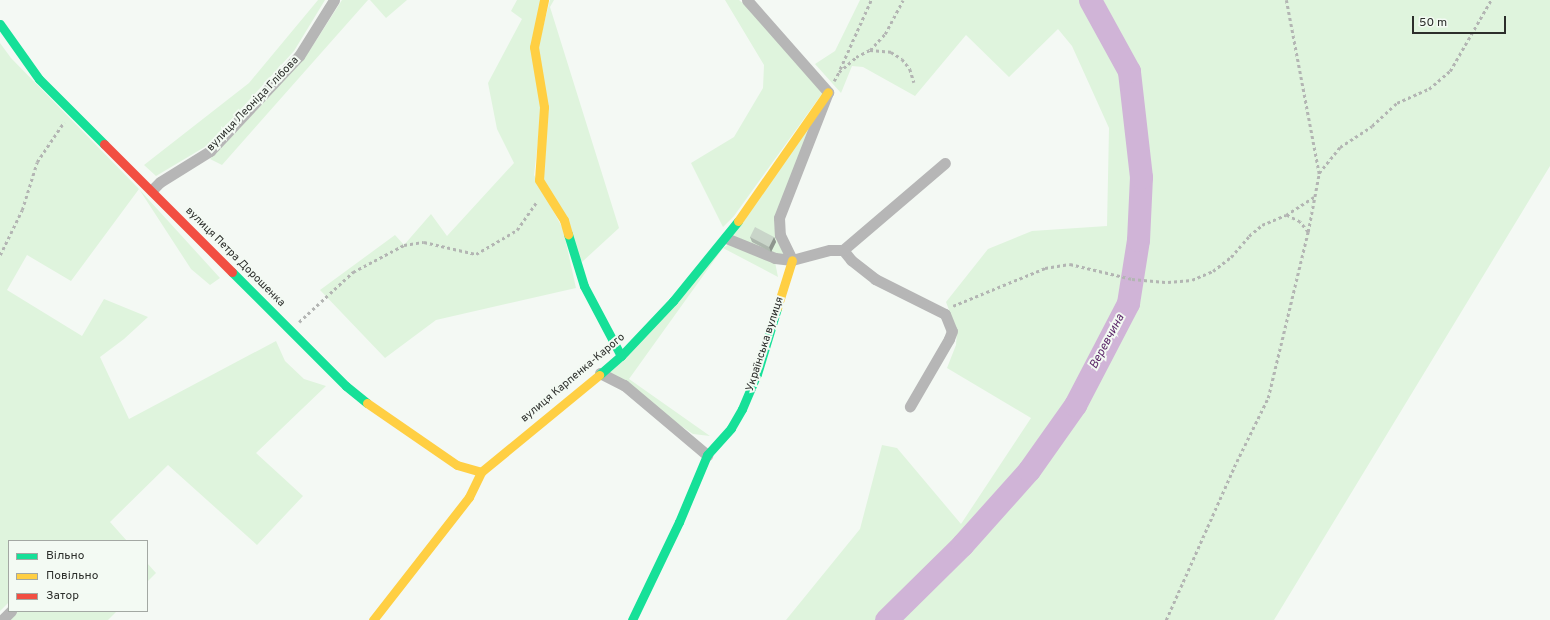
<!DOCTYPE html>
<html>
<head>
<meta charset="utf-8">
<style>
  body { margin:0 }
  #map { position:relative; width:1550px; height:620px; overflow:hidden; background:#f4f9f4; font-family:Overpass,sans-serif }
  div>[style] { position:absolute }
  [style*='--x'] { left:calc(var(--x)*1px); top:calc(var(--y)*1px); width:calc(var(--w)*1px); rotate:calc(var(--a)*1deg) }
  .green>* { inset:0; background:#dff4dd }
  .river>* { height:23px; margin:-11.5px; padding:0 11.5px; transform-origin:11.5px; border-radius:11.5px; background:#d0b4d7 }
  .path>* { height:2.5px; margin-top:-1.25px; transform-origin:0; background:repeating-linear-gradient(90deg,#b3b5b3 0 3px,transparent 0 6px) }
  .street>* { height:11px; margin:-5.5px; padding:0 5.5px; transform-origin:5.5px; border-radius:5.5px; background:#b6b6b6 }
  .fast>* { height:9px; margin:-4.5px; padding:0 4.5px; transform-origin:4.5px; border-radius:4.5px; background:#16e098 }
  .slow>* { height:9px; margin:-4.5px; padding:0 4.5px; transform-origin:4.5px; border-radius:4.5px; background:#ffcf43 }
  .jam>* { height:9px; margin:-4.5px; padding:0 4.5px; transform-origin:4.5px; border-radius:4.5px; background:#f24e42 }
  .wall>* { inset:0; background:#adb7ad }
  .shaded-wall>* { inset:0; background:#8d958d }
  .building>* { inset:0; background:#c9d5c9 }
  span { translate:-50% -50%; white-space:nowrap; text-align:center; line-height:1.15; -webkit-text-stroke:4px #f3faf3; paint-order:stroke }
  .street-label { font-size:11px; color:#2c2e2b }
  .water-label { font-size:12px; color:#5c2769; font-style:italic }
  .legend { position:absolute; left:8px; top:540px; width:140px; height:72px; box-sizing:border-box; background:#f3faf3; border:1px solid #a3a8a3; margin:0; padding:5px 7px; list-style:none; font-size:12px; color:#2c2e2b }
  .legend li { display:flex; align-items:center; gap:8px; height:20px }
  .legend b { width:20px; border:1px solid #a3a8a3 }
  .scale { position:absolute; left:1412px; top:16px; width:94px; height:18px; box-sizing:border-box; border:2px solid #2c2e2b; border-top:0; padding-left:5px; font-size:12px; line-height:14px; white-space:nowrap; color:#2c2e2b; -webkit-text-stroke:3px #f3faf3; paint-order:stroke }
</style>
</head>
<body>
<div id="map">
  <div class="green">
    <i style="clip-path:polygon(318px 0,325px 0,294px 51px,208px 145px,156px 176px,144px 165px,249px 83px)"></i>
    <i style="clip-path:polygon(342px 0,368px 0,222px 165px,210px 159px,310px 50px)"></i>
    <i style="clip-path:polygon(370px 0,407px 0,386px 18px)"></i>
    <i style="clip-path:polygon(517px 0,540px 0,541px 115px,534px 175px,563px 229px,576px 288px,436px 320px,385px 358px,320px 290px,395px 235px,404px 245px,431px 214px,447px 236px,514px 163px,497px 129px,488px 83px,522px 19px,511px 11px)"></i>
    <i style="clip-path:polygon(550px 0,554px 0,550px 7px,619px 228px,582px 262px,544px 180px,538px 47px)"></i>
    <i style="clip-path:polygon(725px 0,739px 0,751px 10px,824px 91px,734px 216px,723px 227px,691px 163px,734px 137px,763px 88px,764px 65px)"></i>
    <i style="clip-path:polygon(860px 0,1550px 0,1550px 166px,1274px 620px,786px 620px,860px 529px,882px 445px,897px 448px,961px 524px,1031px 418px,947px 368px,956px 345px,957px 331px,946px 302px,988px 249px,1032px 231px,1107px 226px,1109px 128px,1072px 46px,1058px 29px,1009px 77px,966px 35px,915px 96px,863px 67px,852px 66px,841px 93px,815px 64px,835px 51px)"></i>
    <i style="clip-path:polygon(0 43px,11px 58px,139px 189px,220px 278px,210px 285px,191px 269px,139px 189px,71px 281px,27px 255px,7px 290px,82px 336px,104px 299px,148px 317px,124px 339px,100px 357px,129px 419px,276px 341px,285px 361px,304px 379px,326px 386px,256px 453px,303px 496px,257px 545px,168px 465px,110px 522px,127px 541px,9px 541px,9px 602px,0 611px)"></i>
    <i style="clip-path:polygon(820px 109px,776px 214px,787px 257px,730px 238px)"></i>
    <i style="clip-path:polygon(729px 244px,775px 262px,778px 277px,723px 248px,629px 379px,710px 436px,693px 434px,662px 413px,625px 380px,607px 372px,632px 351px,723px 248px)"></i>
    <i style="clip-path:polygon(147px 563px,156px 573px,147px 582px)"></i>
    <i style="clip-path:polygon(18px 611px,117px 611px,108px 620px,10px 620px)"></i>
  </div>
  <div class="river">
    <i style="--x:886;--y:620;--w:107;--a:-44.6"></i>
    <i style="--x:962;--y:545;--w:101;--a:-48.2"></i>
    <i style="--x:1029;--y:470;--w:80;--a:-54.7"></i>
    <i style="--x:1075;--y:405;--w:115;--a:-62.5"></i>
    <i style="--x:1128;--y:303;--w:64;--a:-81"></i>
    <i style="--x:1138;--y:240;--w:63;--a:-87.3"></i>
    <i style="--x:1141;--y:177;--w:107;--a:-96.5"></i>
    <i style="--x:1129;--y:71;--w:81;--a:-118.8"></i>
  </div>
  <div class="path">
    <i style="--x:870;--y:50;--w:21;--a:5"></i>
    <i style="--x:891;--y:52;--w:13;--a:32"></i>
    <i style="--x:902;--y:59;--w:13;--a:51"></i>
    <i style="--x:910;--y:69;--w:14;--a:73"></i>
    <i style="--x:840;--y:69;--w:76;--a:-65.8"></i>
    <i style="--x:834;--y:81;--w:10;--a:-61"></i>
    <i style="--x:839;--y:72;--w:23;--a:-41"></i>
    <i style="--x:856;--y:57;--w:16;--a:-27"></i>
    <i style="--x:870;--y:50;--w:22;--a:-47"></i>
    <i style="--x:885;--y:34;--w:38;--a:-62"></i>
    <i style="--x:1319;--y:173;--w:33;--a:-51"></i>
    <i style="--x:1340;--y:147;--w:38;--a:-33"></i>
    <i style="--x:1372;--y:126;--w:34;--a:-43"></i>
    <i style="--x:1397;--y:103;--w:35;--a:-24"></i>
    <i style="--x:1429;--y:89;--w:28;--a:-41"></i>
    <i style="--x:1450;--y:71;--w:82;--a:-60"></i>
    <i style="--x:1308;--y:232;--w:13;--a:-129"></i>
    <i style="--x:1300;--y:222;--w:16;--a:-153"></i>
    <i style="--x:1286;--y:215;--w:35;--a:-33"></i>
    <i style="--x:0;--y:255;--w:50;--a:-63.9"></i>
    <i style="--x:22;--y:210;--w:50;--a:-72.6"></i>
    <i style="--x:37;--y:162;--w:48;--a:-56"></i>
    <i style="--x:953;--y:306;--w:100;--a:-22.4"></i>
    <i style="--x:1045;--y:268;--w:25;--a:-9"></i>
    <i style="--x:1070;--y:264;--w:64;--a:13.6"></i>
    <i style="--x:1132;--y:279;--w:36;--a:5"></i>
    <i style="--x:1168;--y:282;--w:24;--a:-5"></i>
    <i style="--x:1192;--y:280;--w:23;--a:-23"></i>
    <i style="--x:1213;--y:271;--w:23;--a:-38"></i>
    <i style="--x:1231;--y:257;--w:28;--a:-49"></i>
    <i style="--x:1249;--y:236;--w:17;--a:-40"></i>
    <i style="--x:1262;--y:225;--w:26;--a:-23"></i>
    <i style="--x:299;--y:322;--w:74;--a:-42.8"></i>
    <i style="--x:353;--y:272;--w:58;--a:-27.9"></i>
    <i style="--x:404;--y:245;--w:20;--a:-9"></i>
    <i style="--x:424;--y:242;--w:53;--a:13"></i>
    <i style="--x:476;--y:254;--w:48;--a:-30.3"></i>
    <i style="--x:517;--y:230;--w:35;--a:-55"></i>
    <i style="--x:1166;--y:620;--w:167;--a:-66"></i>
    <i style="--x:1234;--y:467;--w:77;--a:-63.8"></i>
    <i style="--x:1268;--y:398;--w:171;--a:-76.5"></i>
    <i style="--x:1308;--y:232;--w:59;--a:-79.3"></i>
    <i style="--x:1319;--y:174;--w:177;--a:-100.7"></i>
  </div>
  <div class="street">
    <i style="--x:747;--y:0;--w:123;--a:48.6"></i>
    <i style="--x:828;--y:92;--w:135;--a:111.3"></i>
    <i style="--x:779;--y:218;--w:17;--a:87"></i>
    <i style="--x:780;--y:235;--w:28;--a:64"></i>
    <i style="--x:152;--y:190;--w:11;--a:-45"></i>
    <i style="--x:160;--y:182;--w:59;--a:-31.8"></i>
    <i style="--x:210;--y:151;--w:130;--a:-46.9"></i>
    <i style="--x:299;--y:56;--w:66;--a:-58"></i>
    <i style="--x:726;--y:238;--w:53;--a:22.2"></i>
    <i style="--x:775;--y:258;--w:17;--a:7"></i>
    <i style="--x:792;--y:260;--w:39;--a:-15"></i>
    <i style="--x:830;--y:250;--w:13;--a:0"></i>
    <i style="--x:843;--y:250;--w:13;--a:51"></i>
    <i style="--x:851;--y:260;--w:31;--a:38"></i>
    <i style="--x:875;--y:279;--w:78;--a:26.6"></i>
    <i style="--x:945;--y:314;--w:18;--a:68"></i>
    <i style="--x:952;--y:331;--w:9;--a:111"></i>
    <i style="--x:949;--y:339;--w:78;--a:120.2"></i>
    <i style="--x:843;--y:250;--w:134;--a:-40.5"></i>
    <i style="--x:600;--y:373;--w:27;--a:27"></i>
    <i style="--x:624;--y:385;--w:109;--a:40.1"></i>
    <i style="--x:2;--y:620;--w:13;--a:-45"></i>
  </div>
  <div class="fast">
    <i style="--x:0;--y:24;--w:67;--a:54.7"></i>
    <i style="--x:39;--y:79;--w:92;--a:45"></i>
    <i style="--x:568;--y:234;--w:54;--a:72.9"></i>
    <i style="--x:584;--y:286;--w:79;--a:62.1"></i>
    <i style="--x:232;--y:272;--w:161;--a:45"></i>
    <i style="--x:346;--y:386;--w:27;--a:39"></i>
    <i style="--x:599;--y:375;--w:29;--a:-41"></i>
    <i style="--x:621;--y:356;--w:76;--a:-46.6"></i>
    <i style="--x:673;--y:301;--w:103;--a:-50.9"></i>
    <i style="--x:632;--y:620;--w:109;--a:-64.4"></i>
    <i style="--x:679;--y:522;--w:73;--a:-67.3"></i>
    <i style="--x:707;--y:455;--w:36;--a:-48"></i>
    <i style="--x:731;--y:428;--w:22;--a:-60"></i>
    <i style="--x:742;--y:409;--w:38;--a:-67"></i>
    <i style="--x:757;--y:374;--w:69;--a:-73.1"></i>
  </div>
  <div class="slow">
    <i style="--x:544;--y:0;--w:48;--a:102"></i>
    <i style="--x:534;--y:47;--w:61;--a:80.5"></i>
    <i style="--x:544;--y:107;--w:73;--a:93.9"></i>
    <i style="--x:539;--y:180;--w:47;--a:58"></i>
    <i style="--x:564;--y:220;--w:15;--a:74"></i>
    <i style="--x:738;--y:221;--w:157;--a:-55.1"></i>
    <i style="--x:777;--y:308;--w:50;--a:-72.6"></i>
    <i style="--x:367;--y:403;--w:109;--a:34.6"></i>
    <i style="--x:457;--y:465;--w:25;--a:16"></i>
    <i style="--x:373;--y:620;--w:156;--a:-52"></i>
    <i style="--x:469;--y:497;--w:28;--a:-64"></i>
    <i style="--x:481;--y:472;--w:153;--a:-39.4"></i>
  </div>
  <div class="jam">
    <i style="--x:104;--y:144;--w:181;--a:45"></i>
  </div>
  <div class="wall">
    <i style="clip-path:polygon(750px 237px,774px 237px,776px 242px,771px 252px,752px 242px)"></i>
  </div>
  <div class="shaded-wall">
    <i style="clip-path:polygon(774px 237px,776px 242px,771px 252px,769px 247px)"></i>
  </div>
  <div class="building">
    <i style="clip-path:polygon(755px 227px,774px 237px,769px 247px,750px 237px)"></i>
  </div>
  <div class="street-label">
    <span style="left:253px;top:104px;rotate:-46deg">вулиця Леоніда Глібова</span>
    <span style="left:235px;top:257px;rotate:45deg">вулиця Петра Дорошенка</span>
    <span style="left:765px;top:344px;rotate:-72deg">Українська вулиця</span>
    <span style="left:573px;top:378px;rotate:-40deg">вулиця Карпенка-Карого</span>
  </div>
  <div class="water-label">
    <span style="left:1108px;top:342px;rotate:-62deg">Веревчина</span>
  </div>
  <ul class="legend">
  <li><b style="height:5px;background:#16e098"></b>Вільно</li>
  <li><b style="height:5px;background:#ffcf43"></b>Повільно</li>
  <li><b style="height:5px;background:#f24e42"></b>Затор</li>
  </ul>
  <div class="scale">50 m</div>
</div>
</body>
</html>
